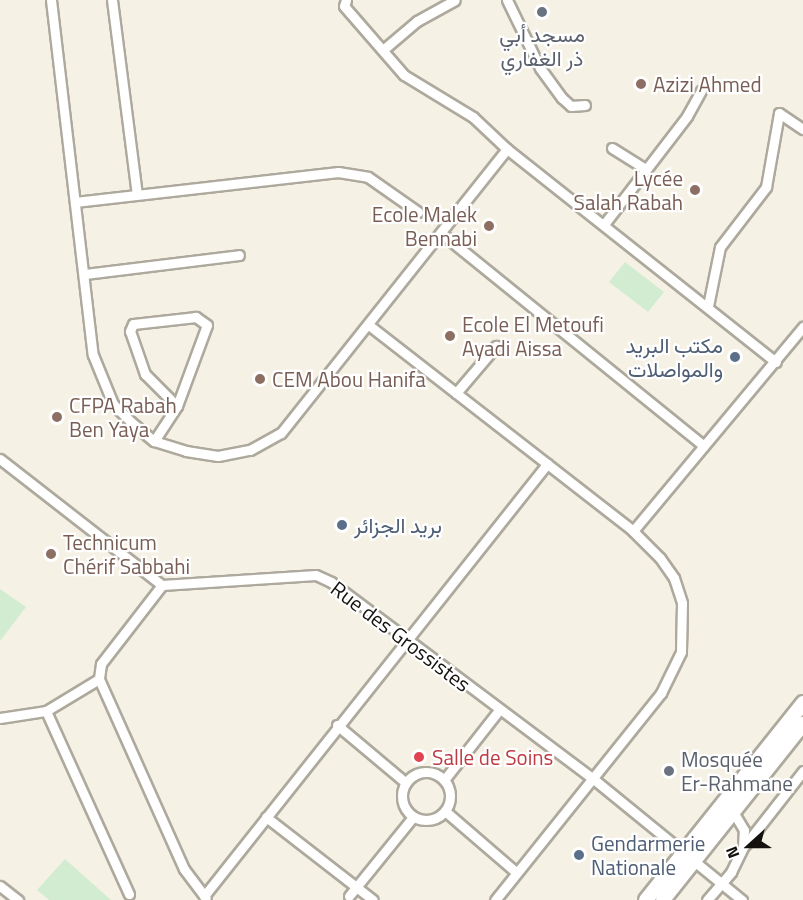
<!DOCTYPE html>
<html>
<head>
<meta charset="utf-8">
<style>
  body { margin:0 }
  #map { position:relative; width:803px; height:900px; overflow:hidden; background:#f6f1e5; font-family:"Titillium Web",Vazirmatn,sans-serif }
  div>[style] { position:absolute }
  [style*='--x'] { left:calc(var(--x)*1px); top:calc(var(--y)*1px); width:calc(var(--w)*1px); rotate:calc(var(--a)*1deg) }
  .green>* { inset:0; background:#d2ecd1 }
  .roads { filter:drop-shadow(2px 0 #aea99d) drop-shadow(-2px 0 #aea99d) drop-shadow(0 2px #aea99d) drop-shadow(0 -2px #aea99d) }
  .minor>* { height:9px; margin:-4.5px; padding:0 4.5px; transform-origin:4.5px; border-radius:4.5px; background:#fff }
  .minor>.ring { margin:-4.5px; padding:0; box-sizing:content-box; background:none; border:9px solid #fff; border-radius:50% }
  .secondary>* { height:14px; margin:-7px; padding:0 7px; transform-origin:7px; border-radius:7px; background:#fff }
  .dots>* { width:16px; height:16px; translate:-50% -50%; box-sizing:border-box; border:3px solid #fff; border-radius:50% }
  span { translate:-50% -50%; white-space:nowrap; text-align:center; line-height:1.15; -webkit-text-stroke:4.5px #fff; paint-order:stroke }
  .worship-label { font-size:21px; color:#5b616d }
  .left { translate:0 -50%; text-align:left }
  .education-label { font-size:21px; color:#785e54 }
  .right { translate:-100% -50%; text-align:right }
  .service-label { font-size:21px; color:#4e5e75 }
  .street-label { font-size:21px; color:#14120e }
  .health-label { font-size:21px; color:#be3a42 }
  .north { position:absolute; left:719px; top:816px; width:60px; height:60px; -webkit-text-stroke:4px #fff; paint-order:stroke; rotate:249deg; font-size:16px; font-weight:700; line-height:24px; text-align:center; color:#14120e }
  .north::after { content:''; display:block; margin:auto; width:21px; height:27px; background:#14120e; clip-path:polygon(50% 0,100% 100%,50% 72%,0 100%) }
</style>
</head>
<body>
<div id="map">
  <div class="green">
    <i style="clip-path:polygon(625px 262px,664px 292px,648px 312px,609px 282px)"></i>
    <i style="clip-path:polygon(0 589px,26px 607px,0 641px)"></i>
    <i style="clip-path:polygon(65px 859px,111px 900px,49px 900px,37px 890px)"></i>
  </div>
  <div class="roads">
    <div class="minor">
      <i style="--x:51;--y:0;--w:357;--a:83.3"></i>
      <i style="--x:93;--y:355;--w:53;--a:67.8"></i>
      <i style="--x:113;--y:404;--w:25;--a:45"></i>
      <i style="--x:131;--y:422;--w:30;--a:40"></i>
      <i style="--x:154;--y:441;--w:34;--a:17"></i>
      <i style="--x:186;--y:451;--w:32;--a:9"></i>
      <i style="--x:218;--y:456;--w:33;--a:-11"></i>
      <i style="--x:250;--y:450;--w:35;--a:-29"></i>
      <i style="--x:281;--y:433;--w:363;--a:-51.5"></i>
      <i style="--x:112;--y:0;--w:196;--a:82.7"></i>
      <i style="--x:346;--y:0;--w:6;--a:108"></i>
      <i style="--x:344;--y:6;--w:91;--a:49"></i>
      <i style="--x:404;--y:75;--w:81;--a:31.3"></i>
      <i style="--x:473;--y:117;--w:47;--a:43.3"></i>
      <i style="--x:507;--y:149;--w:343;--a:38.4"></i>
      <i style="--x:507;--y:0;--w:76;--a:64.1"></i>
      <i style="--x:540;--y:68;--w:37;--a:54"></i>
      <i style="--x:562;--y:98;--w:12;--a:42"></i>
      <i style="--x:571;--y:106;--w:14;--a:-4"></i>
      <i style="--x:384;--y:49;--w:43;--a:-40.3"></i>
      <i style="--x:417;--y:21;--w:43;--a:-28.9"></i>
      <i style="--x:612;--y:148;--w:40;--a:32"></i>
      <i style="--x:75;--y:202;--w:265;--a:-6.5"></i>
      <i style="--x:338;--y:172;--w:30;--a:9"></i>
      <i style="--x:368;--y:177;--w:61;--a:35"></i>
      <i style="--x:605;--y:223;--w:135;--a:-52.5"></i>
      <i style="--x:687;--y:116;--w:29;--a:-61"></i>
      <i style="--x:441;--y:233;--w:338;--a:39"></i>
      <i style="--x:85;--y:274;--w:155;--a:-7"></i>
      <i style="--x:708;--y:306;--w:60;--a:-78.5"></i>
      <i style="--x:720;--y:247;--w:76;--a:-52.5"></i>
      <i style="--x:766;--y:187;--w:75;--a:-80"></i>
      <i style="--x:779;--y:113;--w:29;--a:34"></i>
      <i style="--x:370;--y:326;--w:333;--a:37.9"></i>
      <i style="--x:633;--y:531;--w:38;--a:45"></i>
      <i style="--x:660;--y:558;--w:24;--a:55"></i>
      <i style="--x:674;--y:578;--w:26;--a:72"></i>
      <i style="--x:682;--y:603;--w:49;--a:91.2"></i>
      <i style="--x:681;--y:652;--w:46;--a:116"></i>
      <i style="--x:661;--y:693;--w:265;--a:128.7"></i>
      <i style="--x:456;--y:393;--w:62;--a:-49.6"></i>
      <i style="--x:154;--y:441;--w:42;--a:-56.7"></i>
      <i style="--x:177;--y:406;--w:86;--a:-69.7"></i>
      <i style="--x:207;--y:325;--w:14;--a:-144"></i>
      <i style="--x:196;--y:317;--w:63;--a:173.7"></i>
      <i style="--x:133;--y:324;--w:8;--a:113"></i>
      <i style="--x:130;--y:331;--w:46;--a:70.8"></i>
      <i style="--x:145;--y:374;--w:45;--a:45"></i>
      <i style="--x:0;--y:459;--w:205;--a:37.9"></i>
      <i style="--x:162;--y:585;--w:154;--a:-3.7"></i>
      <i style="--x:316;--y:575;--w:17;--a:25"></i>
      <i style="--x:331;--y:582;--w:325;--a:36.9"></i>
      <i style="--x:591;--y:777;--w:195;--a:39.2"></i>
      <i style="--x:633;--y:531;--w:266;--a:-50.2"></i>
      <i style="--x:162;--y:585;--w:100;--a:127.7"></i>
      <i style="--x:101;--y:664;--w:15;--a:98"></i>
      <i style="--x:99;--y:679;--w:208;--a:65.9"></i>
      <i style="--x:184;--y:869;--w:36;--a:53"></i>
      <i style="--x:46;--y:711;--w:201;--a:65.6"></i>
      <i style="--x:0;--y:718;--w:47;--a:-8.7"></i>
      <i style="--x:46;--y:711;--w:62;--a:-31.1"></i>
      <i style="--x:337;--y:725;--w:90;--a:40"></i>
      <i class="ring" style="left:402px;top:772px;width:39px;height:39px"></i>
      <i style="--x:444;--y:780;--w:89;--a:-51.8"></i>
      <i style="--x:445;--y:811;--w:94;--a:40.7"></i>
      <i style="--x:266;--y:817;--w:135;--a:37.8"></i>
      <i style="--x:745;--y:845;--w:94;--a:-51.9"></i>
      <i style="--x:0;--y:886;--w:23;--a:38"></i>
      <i style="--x:204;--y:896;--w:552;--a:-51.55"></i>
      <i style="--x:349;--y:896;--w:102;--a:-51"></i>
      <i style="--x:707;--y:900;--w:37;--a:-49"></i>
      <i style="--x:731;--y:872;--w:28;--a:-64"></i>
      <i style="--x:743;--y:847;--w:17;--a:-87"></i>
      <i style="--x:744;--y:830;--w:21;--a:-121"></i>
    </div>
    <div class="secondary">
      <i style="--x:646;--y:900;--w:252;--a:-51.4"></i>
      <i style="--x:663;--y:900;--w:225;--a:-51.5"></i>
    </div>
  </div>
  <div class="dots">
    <i style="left:542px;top:12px;background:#6b7280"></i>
    <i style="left:641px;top:84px;background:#8d6e63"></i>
    <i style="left:695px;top:190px;background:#8d6e63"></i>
    <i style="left:489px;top:226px;background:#8d6e63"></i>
    <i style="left:450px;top:336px;background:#8d6e63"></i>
    <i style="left:735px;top:357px;background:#5c6f8a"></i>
    <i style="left:260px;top:379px;background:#8d6e63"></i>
    <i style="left:57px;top:417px;background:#8d6e63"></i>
    <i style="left:342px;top:525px;background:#5c6f8a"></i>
    <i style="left:51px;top:554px;background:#8d6e63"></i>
    <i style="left:419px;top:757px;background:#e0444e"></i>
    <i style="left:669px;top:771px;background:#6b7280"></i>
    <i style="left:579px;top:855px;background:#5c6f8a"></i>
  </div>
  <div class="worship-label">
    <span style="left:542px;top:46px">مسجد أبي<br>ذر الغفاري</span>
    <span class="left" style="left:681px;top:771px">Mosquée<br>Er-Rahmane</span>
  </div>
  <div class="education-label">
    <span class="left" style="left:653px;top:84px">Azizi Ahmed</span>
    <span class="right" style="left:683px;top:190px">Lycée<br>Salah Rabah</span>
    <span class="right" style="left:477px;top:226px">Ecole Malek<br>Bennabi</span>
    <span class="left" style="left:462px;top:336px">Ecole El Metoufi<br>Ayadi Aissa</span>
    <span class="left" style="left:272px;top:379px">CEM Abou Hanifa</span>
    <span class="left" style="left:69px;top:417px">CFPA Rabah<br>Ben Yaya</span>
    <span class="left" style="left:63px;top:554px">Technicum<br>Chérif Sabbahi</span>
  </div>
  <div class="service-label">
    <span class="right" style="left:723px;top:357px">مكتب البريد<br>والمواصلات</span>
    <span class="left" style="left:354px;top:525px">بريد الجزائر</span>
    <span class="left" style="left:591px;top:855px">Gendarmerie<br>Nationale</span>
  </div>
  <div class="street-label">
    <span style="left:401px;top:636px;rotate:37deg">Rue des Grossistes</span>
  </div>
  <div class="health-label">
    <span class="left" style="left:432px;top:757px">Salle de Soins</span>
  </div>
  <div class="north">N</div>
</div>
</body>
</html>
